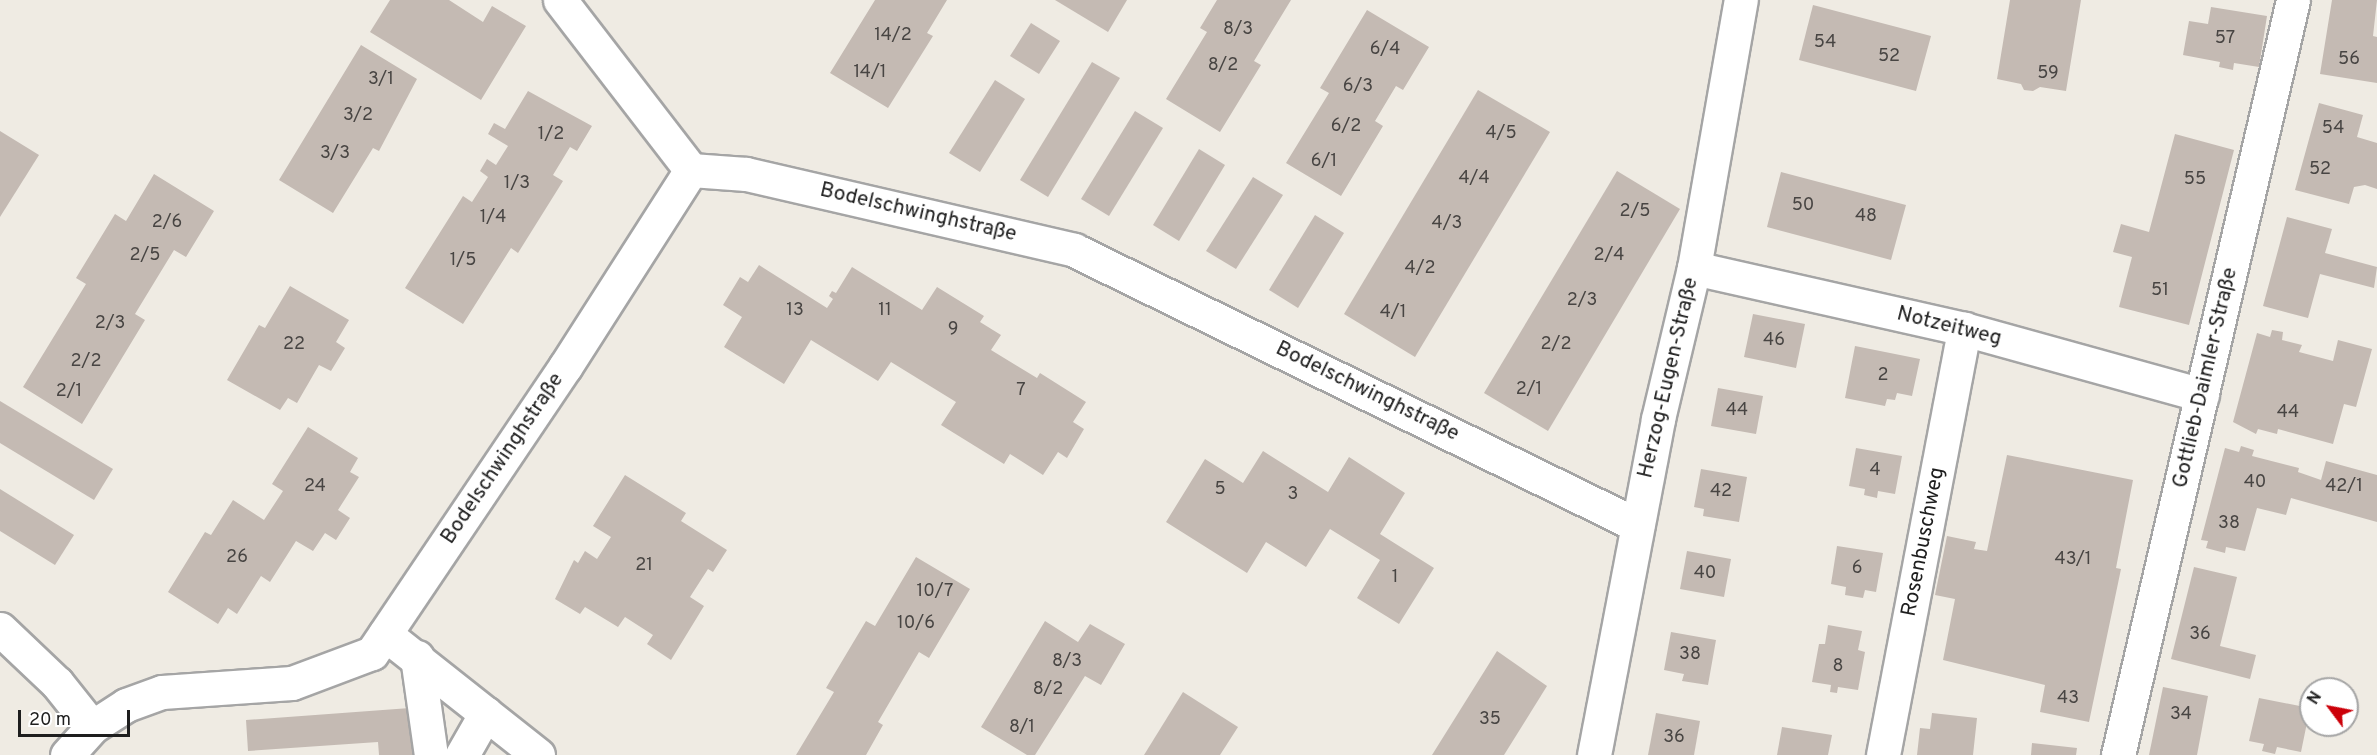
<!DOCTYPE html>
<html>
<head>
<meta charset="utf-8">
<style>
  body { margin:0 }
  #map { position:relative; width:2377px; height:755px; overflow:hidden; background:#efebe3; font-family:Overpass,sans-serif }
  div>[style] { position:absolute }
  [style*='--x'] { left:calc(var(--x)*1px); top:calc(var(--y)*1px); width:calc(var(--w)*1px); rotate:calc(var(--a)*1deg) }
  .building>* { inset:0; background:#c4bab3 }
  .roads { filter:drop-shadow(2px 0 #a5a5a5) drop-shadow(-2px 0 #a5a5a5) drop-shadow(0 2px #a5a5a5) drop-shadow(0 -2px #a5a5a5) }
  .minor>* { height:33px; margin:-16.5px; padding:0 16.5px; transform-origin:16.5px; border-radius:16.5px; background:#fff }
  span { translate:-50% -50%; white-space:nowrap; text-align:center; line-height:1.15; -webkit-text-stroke:6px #fff; paint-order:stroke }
  .number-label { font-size:18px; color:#484543 }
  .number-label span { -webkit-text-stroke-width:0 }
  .street-label { font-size:21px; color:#1e1e1e }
  .north { position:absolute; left:2299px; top:677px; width:60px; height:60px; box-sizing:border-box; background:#fff; border:2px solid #a5a5a5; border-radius:50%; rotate:302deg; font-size:16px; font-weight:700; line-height:24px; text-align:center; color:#1e1e1e }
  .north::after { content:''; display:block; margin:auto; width:21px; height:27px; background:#cc0009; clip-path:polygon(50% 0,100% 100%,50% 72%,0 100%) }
  .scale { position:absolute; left:18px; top:710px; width:112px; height:27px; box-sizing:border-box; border:3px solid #1e1e1e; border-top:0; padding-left:8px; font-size:18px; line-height:21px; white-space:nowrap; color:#1e1e1e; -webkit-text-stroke:4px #fff; paint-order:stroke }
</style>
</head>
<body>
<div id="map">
  <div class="building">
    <i style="clip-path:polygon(390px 0,449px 0,483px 22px,492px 6px,526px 26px,481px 100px,370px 32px)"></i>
    <i style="clip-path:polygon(875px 0,947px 0,927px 33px,933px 36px,888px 108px,830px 73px)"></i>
    <i style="clip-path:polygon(1055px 0,1127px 0,1108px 32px)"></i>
    <i style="clip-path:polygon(1217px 0,1291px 0,1254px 61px,1261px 65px,1220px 132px,1166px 99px,1207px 32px,1200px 28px)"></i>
    <i style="clip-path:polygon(2010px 0,2081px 0,2066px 91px,2040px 87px,2033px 91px,2024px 90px,2021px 84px,1997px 79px)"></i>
    <i style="clip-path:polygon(2332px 0,2377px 0,2373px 36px,2377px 37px,2377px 83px,2320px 74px)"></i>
    <i style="clip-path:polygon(1813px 5px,1931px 36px,1916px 91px,1799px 60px)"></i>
    <i style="clip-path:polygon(2211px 7px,2267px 16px,2259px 67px,2234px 63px,2233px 70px,2219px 67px,2220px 62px,2183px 55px,2189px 21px,2208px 24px)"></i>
    <i style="clip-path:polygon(1367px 10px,1429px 47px,1403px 90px,1396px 86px,1375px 121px,1383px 126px,1341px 196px,1286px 163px,1329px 93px,1320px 88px)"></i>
    <i style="clip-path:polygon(1031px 23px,1060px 41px,1039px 74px,1010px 56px)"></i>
    <i style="clip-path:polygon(361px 45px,417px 79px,379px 151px,373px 148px,333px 213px,279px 180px)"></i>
    <i style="clip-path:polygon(1092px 62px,1120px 78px,1048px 197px,1020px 180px)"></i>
    <i style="clip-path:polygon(995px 80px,1025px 99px,980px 172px,949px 153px)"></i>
    <i style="clip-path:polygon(1478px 90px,1550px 132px,1415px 357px,1344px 314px)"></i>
    <i style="clip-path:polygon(528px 91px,592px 126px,577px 151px,570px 147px,553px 175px,563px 181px,518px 253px,511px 248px,463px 324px,405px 288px,463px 196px,472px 202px,488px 177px,480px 171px,487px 159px,496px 165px,508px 146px,488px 134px,494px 123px,505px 129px)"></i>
    <i style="clip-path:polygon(2319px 103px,2363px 115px,2357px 137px,2377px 143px,2377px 189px,2365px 185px,2354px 187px,2349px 204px,2295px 190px)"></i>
    <i style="clip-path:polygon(1135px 111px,1163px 128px,1109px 216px,1081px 199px)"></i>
    <i style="clip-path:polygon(0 131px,39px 155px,0 217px)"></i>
    <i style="clip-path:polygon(2175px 134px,2234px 150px,2189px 325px,2119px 307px,2132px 257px,2113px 252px,2121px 224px,2149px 232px)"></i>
    <i style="clip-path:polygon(1199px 149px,1225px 165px,1179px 241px,1153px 225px)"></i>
    <i style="clip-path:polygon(1617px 171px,1680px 209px,1548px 431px,1484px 393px)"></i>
    <i style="clip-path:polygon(1781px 172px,1906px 205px,1891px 260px,1767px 227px)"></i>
    <i style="clip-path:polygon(154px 174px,214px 211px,186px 257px,174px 250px,135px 314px,145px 320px,82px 424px,23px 387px,86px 284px,76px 278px,115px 214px,126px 221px)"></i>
    <i style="clip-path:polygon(1253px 177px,1283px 195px,1236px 269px,1206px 251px)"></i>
    <i style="clip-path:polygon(1315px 215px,1344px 233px,1298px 308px,1269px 290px)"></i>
    <i style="clip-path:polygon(2287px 217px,2332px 229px,2325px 253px,2377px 267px,2374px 288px,2320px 274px,2308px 318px,2263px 306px)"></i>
    <i style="clip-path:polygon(759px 265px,827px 308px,833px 299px,829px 296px,832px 291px,836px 293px,852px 267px,922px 310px,937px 287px,984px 316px,980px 322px,1001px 335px,991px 350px,1037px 378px,1040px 373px,1086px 402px,1073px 422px,1084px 429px,1067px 458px,1058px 452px,1043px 475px,1010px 454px,1004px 464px,941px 425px,956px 402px,891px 362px,878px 381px,811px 340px,784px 384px,724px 347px,742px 317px,723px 305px,740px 277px,748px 282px)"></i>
    <i style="clip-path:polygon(290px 286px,349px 320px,336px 342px,345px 348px,331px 371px,319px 365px,297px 403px,288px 398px,280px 410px,227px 380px,259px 325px,265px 328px)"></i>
    <i style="clip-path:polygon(1753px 314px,1805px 324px,1796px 368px,1744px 357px)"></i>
    <i style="clip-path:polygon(2272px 330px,2283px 332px,2282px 340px,2302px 345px,2299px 352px,2333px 361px,2338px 340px,2372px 349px,2356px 407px,2344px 404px,2333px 444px,2278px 429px,2277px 434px,2258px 429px,2256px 434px,2233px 422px,2257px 333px,2270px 337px)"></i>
    <i style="clip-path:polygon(1855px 346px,1920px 359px,1912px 396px,1897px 393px,1895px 400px,1887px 399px,1885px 406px,1845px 398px)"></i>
    <i style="clip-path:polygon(1718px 388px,1763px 396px,1756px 434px,1711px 426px)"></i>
    <i style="clip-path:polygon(0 401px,113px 469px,94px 500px,0 443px)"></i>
    <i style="clip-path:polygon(308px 427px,358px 458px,350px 472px,359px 477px,338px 510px,350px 518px,336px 540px,325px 533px,313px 551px,296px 541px,270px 582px,261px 576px,237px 614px,228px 608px,218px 624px,168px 592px,205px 532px,211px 535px,233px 500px,264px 520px,283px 491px,272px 484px)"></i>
    <i style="clip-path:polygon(2241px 446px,2254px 450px,2252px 456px,2299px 468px,2298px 472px,2321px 480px,2326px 461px,2377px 475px,2377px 522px,2291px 498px,2286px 515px,2257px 508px,2245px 551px,2226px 547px,2225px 553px,2206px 548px,2208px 541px,2201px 540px,2225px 448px,2239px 452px)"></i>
    <i style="clip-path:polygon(1856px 448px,1902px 456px,1895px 494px,1878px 491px,1877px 498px,1864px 495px,1865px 489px,1849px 486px)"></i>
    <i style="clip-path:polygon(1263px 451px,1328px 492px,1349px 457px,1405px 493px,1380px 534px,1434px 568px,1399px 624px,1357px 598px,1380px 560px,1330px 529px,1306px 567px,1266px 542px,1247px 573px,1166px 522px,1205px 459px,1243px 483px)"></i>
    <i style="clip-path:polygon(2007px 455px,2133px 480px,2116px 568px,2121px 569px,2089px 722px,2040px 712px,2045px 685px,1943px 660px,1955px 599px,1935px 595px,1947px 536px,1976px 542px,1974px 549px,1987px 551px)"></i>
    <i style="clip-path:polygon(1701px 469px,1747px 477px,1739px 522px,1703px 516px,1704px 509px,1694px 507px)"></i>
    <i style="clip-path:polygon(625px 475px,686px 513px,681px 521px,727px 550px,713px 572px,708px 569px,690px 597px,704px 606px,671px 660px,647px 644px,653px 635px,625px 617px,618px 627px,585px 607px,580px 614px,555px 599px,574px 560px,578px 563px,585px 551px,597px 559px,611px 537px,593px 526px)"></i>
    <i style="clip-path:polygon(0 489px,74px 535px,55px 565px,0 531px)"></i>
    <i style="clip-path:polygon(1837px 546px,1883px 553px,1876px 592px,1865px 590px,1863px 598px,1845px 595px,1846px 587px,1831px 584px)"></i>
    <i style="clip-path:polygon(1687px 551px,1731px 559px,1724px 597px,1680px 589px)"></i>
    <i style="clip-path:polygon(916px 557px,970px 589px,929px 658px,919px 652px,878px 722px,883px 725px,866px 755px,796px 755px,834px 692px,826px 688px,866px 621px,875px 626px)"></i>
    <i style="clip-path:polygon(2194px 567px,2237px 577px,2220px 646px,2256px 655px,2250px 679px,2171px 659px)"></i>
    <i style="clip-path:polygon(1045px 621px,1078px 642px,1090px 624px,1125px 644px,1101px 685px,1085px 676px,1035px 755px,1027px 755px,981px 727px)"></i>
    <i style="clip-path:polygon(1828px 625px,1862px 631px,1858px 650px,1865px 652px,1858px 690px,1838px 687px,1837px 693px,1830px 692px,1831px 685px,1812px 682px,1819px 644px,1825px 644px)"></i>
    <i style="clip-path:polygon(1671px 632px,1716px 640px,1708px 685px,1682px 681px,1684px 674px,1664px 670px)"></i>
    <i style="clip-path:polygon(1497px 651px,1547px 686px,1504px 755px,1432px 755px)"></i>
    <i style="clip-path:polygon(2163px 687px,2208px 696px,2197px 755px,2149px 755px)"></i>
    <i style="clip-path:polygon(1183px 692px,1238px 727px,1220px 755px,1144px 755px)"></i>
    <i style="clip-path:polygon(2259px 698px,2310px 708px,2301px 752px,2277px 747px,2275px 754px,2262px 751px,2264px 744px,2249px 741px)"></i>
    <i style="clip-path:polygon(410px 708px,413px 755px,379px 755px,378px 742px,248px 751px,246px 720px)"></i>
    <i style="clip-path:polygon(1656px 713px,1700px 721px,1694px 755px,1648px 755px)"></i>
    <i style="clip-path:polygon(1932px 713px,1977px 718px,1973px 755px,1917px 755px,1920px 728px,1930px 729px)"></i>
    <i style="clip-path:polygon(1782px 727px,1832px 735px,1828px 755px,1777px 755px)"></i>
    <i style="clip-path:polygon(2032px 743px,2077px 748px,2076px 755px,2031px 755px)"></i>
  </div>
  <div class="roads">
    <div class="minor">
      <i style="--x:560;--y:0;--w:215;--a:52.4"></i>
      <i style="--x:1694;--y:268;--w:277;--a:12.7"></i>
      <i style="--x:1964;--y:329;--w:247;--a:15.5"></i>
      <i style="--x:0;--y:629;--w:79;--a:43.5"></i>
      <i style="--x:57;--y:683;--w:56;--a:51.5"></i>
      <i style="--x:385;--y:634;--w:195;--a:38.3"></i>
      <i style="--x:417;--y:657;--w:99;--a:81.9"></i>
      <i style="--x:67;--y:755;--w:38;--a:-48"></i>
      <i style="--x:92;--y:727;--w:40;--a:-32.9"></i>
      <i style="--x:126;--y:705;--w:38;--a:-20"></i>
      <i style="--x:162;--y:692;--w:130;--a:-4"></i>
      <i style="--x:292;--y:683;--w:85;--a:-20.6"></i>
      <i style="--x:372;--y:653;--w:345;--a:-56"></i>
      <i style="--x:565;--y:367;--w:234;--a:-57.4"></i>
      <i style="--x:691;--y:170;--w:55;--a:4.2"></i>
      <i style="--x:746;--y:174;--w:337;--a:13"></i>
      <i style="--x:1074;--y:250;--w:627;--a:26.03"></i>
      <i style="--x:462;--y:755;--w:48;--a:-60.3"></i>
      <i style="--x:1594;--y:755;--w:342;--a:-79.2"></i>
      <i style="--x:1658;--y:419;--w:155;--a:-76.6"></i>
      <i style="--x:1694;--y:268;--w:272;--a:-80.1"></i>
      <i style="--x:1883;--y:755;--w:434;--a:-79.2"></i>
      <i style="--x:2118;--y:755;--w:775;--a:-76.95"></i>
    </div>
  </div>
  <div class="number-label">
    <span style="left:1238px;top:30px">8/3</span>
    <span style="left:893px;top:36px">14/2</span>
    <span style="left:2225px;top:39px">57</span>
    <span style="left:1825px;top:43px">54</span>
    <span style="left:1385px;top:50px">6/4</span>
    <span style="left:1889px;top:57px">52</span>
    <span style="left:2349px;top:60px">56</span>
    <span style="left:1223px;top:66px">8/2</span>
    <span style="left:870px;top:73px">14/1</span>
    <span style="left:2048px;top:74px">59</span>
    <span style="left:381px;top:80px">3/1</span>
    <span style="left:1358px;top:87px">6/3</span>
    <span style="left:358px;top:116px">3/2</span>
    <span style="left:1346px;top:127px">6/2</span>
    <span style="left:2333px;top:129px">54</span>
    <span style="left:1501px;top:134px">4/5</span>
    <span style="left:551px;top:135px">1/2</span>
    <span style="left:335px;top:154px">3/3</span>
    <span style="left:1324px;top:162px">6/1</span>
    <span style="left:2320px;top:170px">52</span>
    <span style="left:1474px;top:179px">4/4</span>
    <span style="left:2195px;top:180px">55</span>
    <span style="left:517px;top:184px">1/3</span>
    <span style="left:1803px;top:206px">50</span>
    <span style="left:1635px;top:212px">2/5</span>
    <span style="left:1866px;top:217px">48</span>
    <span style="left:493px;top:218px">1/4</span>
    <span style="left:167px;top:223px">2/6</span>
    <span style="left:1447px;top:224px">4/3</span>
    <span style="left:145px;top:256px">2/5</span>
    <span style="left:1609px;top:256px">2/4</span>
    <span style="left:463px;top:261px">1/5</span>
    <span style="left:1420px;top:269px">4/2</span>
    <span style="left:2160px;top:291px">51</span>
    <span style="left:1582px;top:301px">2/3</span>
    <span style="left:795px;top:311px">13</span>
    <span style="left:885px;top:311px">11</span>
    <span style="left:1393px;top:313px">4/1</span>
    <span style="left:110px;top:324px">2/3</span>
    <span style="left:953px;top:330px">9</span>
    <span style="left:1774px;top:341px">46</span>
    <span style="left:294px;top:345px">22</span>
    <span style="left:1556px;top:345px">2/2</span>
    <span style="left:86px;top:362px">2/2</span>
    <span style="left:1883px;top:376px">2</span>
    <span style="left:1529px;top:390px">2/1</span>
    <span style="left:1021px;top:391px">7</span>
    <span style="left:69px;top:392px">2/1</span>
    <span style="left:1737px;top:411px">44</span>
    <span style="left:2288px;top:413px">44</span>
    <span style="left:1875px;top:471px">4</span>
    <span style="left:2255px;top:483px">40</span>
    <span style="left:315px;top:487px">24</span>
    <span style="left:2344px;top:487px">42/1</span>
    <span style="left:1220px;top:490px">5</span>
    <span style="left:1721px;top:492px">42</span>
    <span style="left:1293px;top:495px">3</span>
    <span style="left:2229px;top:524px">38</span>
    <span style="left:237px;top:558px">26</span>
    <span style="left:2073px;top:560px">43/1</span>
    <span style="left:644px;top:566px">21</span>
    <span style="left:1857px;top:569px">6</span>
    <span style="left:1705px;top:574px">40</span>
    <span style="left:1395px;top:578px">1</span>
    <span style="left:935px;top:592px">10/7</span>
    <span style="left:916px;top:624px">10/6</span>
    <span style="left:2200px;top:635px">36</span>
    <span style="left:1690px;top:655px">38</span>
    <span style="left:1067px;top:662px">8/3</span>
    <span style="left:1838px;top:667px">8</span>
    <span style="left:1048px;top:690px">8/2</span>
    <span style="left:2068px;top:699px">43</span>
    <span style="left:2181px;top:715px">34</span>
    <span style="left:1490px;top:720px">35</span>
    <span style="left:1022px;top:728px">8/1</span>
    <span style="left:1674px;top:738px">36</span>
  </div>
  <div class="street-label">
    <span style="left:918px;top:213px;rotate:13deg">Bodelschwinghstraße</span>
    <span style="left:1949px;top:327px;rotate:14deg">Notzeitweg</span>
    <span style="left:1669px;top:378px;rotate:-77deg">Herzog-Eugen-Straße</span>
    <span style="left:2206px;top:378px;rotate:-77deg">Gottlieb-Daimler-Straße</span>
    <span style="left:1367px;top:392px;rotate:26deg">Bodelschwinghstraße</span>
    <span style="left:503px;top:459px;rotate:-56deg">Bodelschwinghstraße</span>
    <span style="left:1924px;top:542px;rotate:-79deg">Rosenbuschweg</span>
  </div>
  <div class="north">N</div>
  <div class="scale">20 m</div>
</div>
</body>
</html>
